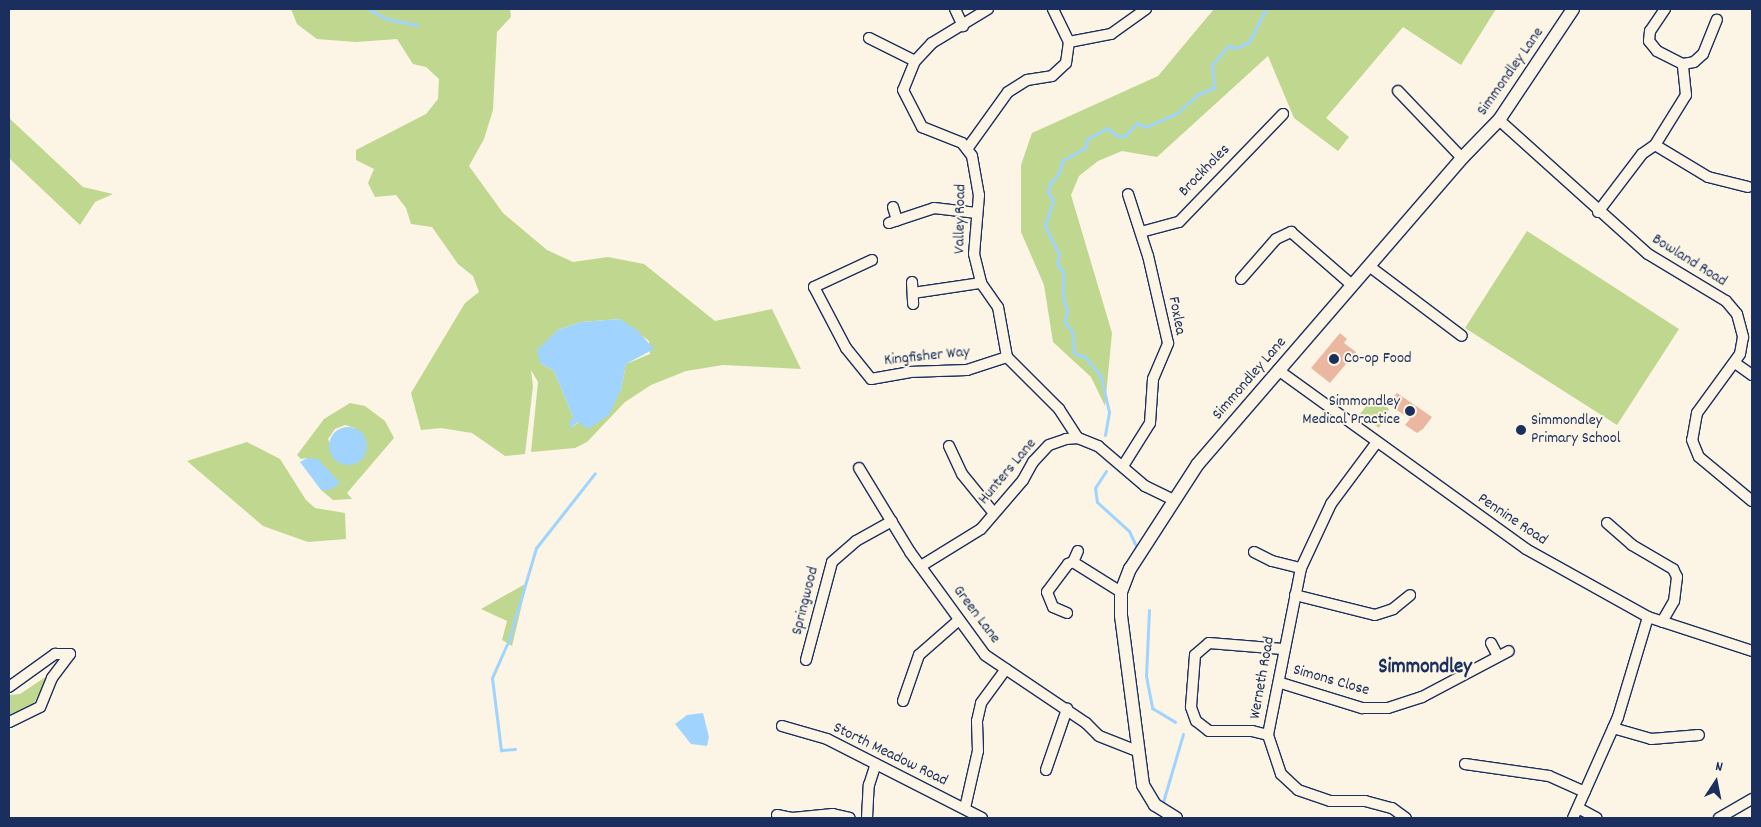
<!DOCTYPE html>
<html>
<head>
<meta charset="utf-8">
<style>
  body { margin:0 }
  #map { position:relative; width:1761px; height:827px; overflow:hidden; background:#fcf5e5; font-family:Dekko,sans-serif }
  div>[style] { position:absolute }
  [style*='--x'] { left:calc(var(--x)*1px); top:calc(var(--y)*1px); width:calc(var(--w)*1px); rotate:calc(var(--a)*1deg) }
  .green>* { inset:0; background:#bfd78e }
  .water>* { inset:0; background:#a0d4fe }
  .round { border-radius:50% }
  .stream>* { height:3px; margin:-1.5px; padding:0 1.5px; transform-origin:1.5px; border-radius:1.5px; background:#a0d4fe }
  .building>* { inset:0; background:#ecb7a0 }
  .roads { filter:drop-shadow(1px 0 #1b2f5e) drop-shadow(-1px 0 #1b2f5e) drop-shadow(0 1px #1b2f5e) drop-shadow(0 -1px #1b2f5e) }
  .minor>* { height:10px; margin:-5px; padding:0 5px; transform-origin:5px; border-radius:5px; background:#fcf5e5 }
  .tertiary>* { height:12px; margin:-6px; padding:0 6px; transform-origin:6px; border-radius:6px; background:#fcf5e5 }
  .dots>* { width:14px; height:14px; translate:-50% -50%; box-sizing:border-box; border:2px solid #fcf5e5; border-radius:50% }
  span { translate:-50% -50%; white-space:nowrap; text-align:center; line-height:1.15; -webkit-text-stroke:4px #fcf5e5; paint-order:stroke }
  .street-label { font-size:16px; color:#1b2f5e }
  .poi-label { font-size:16px; color:#1b2f5e }
  .left { translate:0 -50%; text-align:left }
  .right { translate:-100% -50%; text-align:right }
  .district-label { font-size:21px; color:#1b2f5e; font-weight:700 }
  .frame { position:absolute; inset:0; border:10px solid #1b2f5e; pointer-events:none }
  .north { position:absolute; left:1691px; top:757px; width:50px; height:50px; -webkit-text-stroke:4px #fcf5e5; paint-order:stroke; rotate:11deg; font-size:14px; font-weight:700; line-height:20px; text-align:center; color:#1b2f5e }
  .north::after { content:''; display:block; margin:auto; width:18px; height:22px; background:#1b2f5e; clip-path:polygon(50% 0,100% 100%,50% 72%,0 100%) }
</style>
</head>
<body>
<div id="map">
  <div class="green">
    <i style="clip-path:polygon(evenodd,291px 9px,510px 9px,511px 17px,497px 32px,493px 110px,484px 139px,469px 166px,503px 213px,547px 250px,573px 262px,608px 257px,644px 264px,715px 321px,772px 309px,801px 369px,723px 365px,686px 371px,651px 385px,625px 402px,587px 442px,575px 448px,531px 452px,538px 382px,531px 370px,533px 386px,525px 454px,505px 456px,472px 433px,441px 428px,421px 430px,411px 393px,465px 303px,479px 292px,473px 276px,458px 264px,432px 227px,411px 224px,406px 208px,396px 195px,375px 197px,368px 183px,374px 169px,356px 160px,356px 150px,426px 114px,438px 99px,439px 79px,426px 67px,413px 64px,397px 39px,356px 42px,317px 39px,297px 24px,291px 9px,620px 319px,649px 341px,650px 354px,626px 364px,621px 390px,571px 428px,573px 417px,554px 371px,540px 363px,541px 348px,558px 330px,581px 322px,620px 319px)"></i>
    <i style="clip-path:polygon(1214px 9px,1496px 9px,1461px 65px,1403px 27px,1326px 118px,1349px 137px,1338px 151px,1294px 118px,1268px 56px,1157px 157px,1122px 151px,1098px 161px,1079px 176px,1071px 195px,1112px 333px,1105px 406px,1091px 377px,1053px 342px,1044px 285px,1021px 232px,1021px 165px,1032px 133px,1158px 76px)"></i>
    <i style="clip-path:polygon(9px 118px,83px 187px,113px 194px,95px 202px,80px 225px,9px 158px)"></i>
    <i style="clip-path:polygon(1527px 231px,1679px 329px,1617px 425px,1465px 328px)"></i>
    <i style="clip-path:polygon(1373px 397px,1389px 409px,1379px 428px,1360px 414px)"></i>
    <i style="clip-path:polygon(evenodd,350px 403px,365px 406px,385px 421px,394px 438px,347px 493px,352px 499px,333px 500px,321px 490px,330px 490px,307px 458px,301px 459px,297px 455px,324px 419px,350px 403px,345px 425px,355px 428px,338px 460px,328px 439px,335px 429px,345px 425px)"></i>
    <i style="clip-path:polygon(247px 442px,280px 459px,306px 500px,315px 508px,345px 513px,346px 539px,308px 542px,263px 526px,187px 461px)"></i>
    <i style="clip-path:polygon(527px 583px,512px 646px,502px 640px,507px 621px,481px 609px)"></i>
    <i style="clip-path:polygon(50px 674px,33px 705px,9px 715px,9px 695px,20px 694px)"></i>
  </div>
  <div class="water">
    <i style="clip-path:polygon(620px 319px,637px 330px,654px 349px,626px 364px,621px 390px,609px 415px,588px 429px,578px 422px,571px 428px,569px 423px,573px 417px,554px 371px,540px 363px,537px 350px,558px 330px,581px 322px)"></i>
    <i class="round" style="left:329px;top:427px;width:38px;height:38px"></i>
    <i style="clip-path:polygon(307px 458px,318px 459px,340px 483px,330px 490px,321px 490px,300px 462px)"></i>
    <i style="clip-path:polygon(703px 713px,709px 737px,707px 746px,691px 744px,675px 724px,687px 715px)"></i>
  </div>
  <div class="stream">
    <i style="--x:368;--y:9;--w:21;--a:28"></i>
    <i style="--x:387;--y:19;--w:31;--a:11"></i>
    <i style="--x:1105;--y:435;--w:23;--a:-80"></i>
    <i style="--x:1109;--y:412;--w:37;--a:-103"></i>
    <i style="--x:1101;--y:376;--w:25;--a:-130"></i>
    <i style="--x:1085;--y:357;--w:12;--a:-160"></i>
    <i style="--x:1074;--y:353;--w:22;--a:-95"></i>
    <i style="--x:1072;--y:331;--w:11;--a:-131"></i>
    <i style="--x:1065;--y:323;--w:14;--a:-82"></i>
    <i style="--x:1067;--y:309;--w:11;--a:-112"></i>
    <i style="--x:1063;--y:299;--w:27;--a:-90"></i>
    <i style="--x:1063;--y:272;--w:10;--a:-127"></i>
    <i style="--x:1057;--y:264;--w:10;--a:-79"></i>
    <i style="--x:1059;--y:254;--w:31;--a:-117"></i>
    <i style="--x:1045;--y:226;--w:27;--a:-73"></i>
    <i style="--x:1053;--y:200;--w:9;--a:-126"></i>
    <i style="--x:1048;--y:193;--w:8;--a:-83"></i>
    <i style="--x:1049;--y:185;--w:16;--a:-50"></i>
    <i style="--x:1059;--y:173;--w:12;--a:-76"></i>
    <i style="--x:1062;--y:161;--w:28;--a:-30"></i>
    <i style="--x:1086;--y:147;--w:8;--a:-83"></i>
    <i style="--x:1087;--y:139;--w:24;--a:-28"></i>
    <i style="--x:1108;--y:128;--w:12;--a:42"></i>
    <i style="--x:1117;--y:136;--w:8;--a:0"></i>
    <i style="--x:1125;--y:136;--w:18;--a:-47"></i>
    <i style="--x:1137;--y:123;--w:10;--a:24"></i>
    <i style="--x:1146;--y:127;--w:34;--a:-24"></i>
    <i style="--x:1177;--y:113;--w:28;--a:-42"></i>
    <i style="--x:1198;--y:94;--w:17;--a:-21"></i>
    <i style="--x:1214;--y:88;--w:23;--a:-95"></i>
    <i style="--x:1212;--y:65;--w:25;--a:-50"></i>
    <i style="--x:1228;--y:46;--w:9;--a:13"></i>
    <i style="--x:1237;--y:48;--w:13;--a:-27"></i>
    <i style="--x:1249;--y:42;--w:37;--a:-63"></i>
    <i style="--x:1106;--y:471;--w:20;--a:123"></i>
    <i style="--x:1095;--y:488;--w:14;--a:82"></i>
    <i style="--x:1097;--y:502;--w:43;--a:42.2"></i>
    <i style="--x:1129;--y:531;--w:19;--a:65"></i>
    <i style="--x:1149;--y:610;--w:66;--a:92.6"></i>
    <i style="--x:1146;--y:676;--w:33;--a:79"></i>
    <i style="--x:1152;--y:708;--w:27;--a:31"></i>
    <i style="--x:508;--y:643;--w:99;--a:-73.6"></i>
    <i style="--x:536;--y:548;--w:95;--a:-51.8"></i>
    <i style="--x:507;--y:644;--w:37;--a:114"></i>
    <i style="--x:492;--y:678;--w:73;--a:82.9"></i>
    <i style="--x:501;--y:750;--w:14;--a:-4"></i>
    <i style="--x:1163;--y:802;--w:71;--a:-73.6"></i>
  </div>
  <div class="building">
    <i style="clip-path:polygon(1340px 333px,1347px 339px,1344px 343px,1356px 352px,1330px 383px,1311px 368px)"></i>
    <i style="clip-path:polygon(1397px 393px,1432px 417px,1423px 429px,1417px 433px,1405px 425px,1410px 419px,1388px 404px)"></i>
  </div>
  <div class="roads">
    <div class="minor">
      <i style="--x:955;--y:9;--w:19;--a:65"></i>
      <i style="--x:988;--y:9;--w:66;--a:148.7"></i>
      <i style="--x:932;--y:43;--w:25;--a:133"></i>
      <i style="--x:915;--y:61;--w:31;--a:112"></i>
      <i style="--x:903;--y:90;--w:42;--a:62.8"></i>
      <i style="--x:922;--y:127;--w:43;--a:21.8"></i>
      <i style="--x:962;--y:143;--w:16;--a:52"></i>
      <i style="--x:972;--y:156;--w:40;--a:80"></i>
      <i style="--x:979;--y:195;--w:59;--a:94.8"></i>
      <i style="--x:974;--y:254;--w:30;--a:76"></i>
      <i style="--x:981;--y:283;--w:29;--a:55"></i>
      <i style="--x:998;--y:307;--w:51;--a:79.8"></i>
      <i style="--x:1007;--y:357;--w:74;--a:45"></i>
      <i style="--x:1059;--y:409;--w:35;--a:57"></i>
      <i style="--x:1665;--y:9;--w:27;--a:124"></i>
      <i style="--x:1650;--y:31;--w:10;--a:96"></i>
      <i style="--x:1649;--y:41;--w:13;--a:51"></i>
      <i style="--x:1657;--y:51;--w:29;--a:27"></i>
      <i style="--x:869;--y:38;--w:51;--a:26.6"></i>
      <i style="--x:1069;--y:42;--w:43;--a:-10.8"></i>
      <i style="--x:1111;--y:34;--w:43;--a:-35.5"></i>
      <i style="--x:1398;--y:91;--w:93;--a:46.3"></i>
      <i style="--x:1499;--y:120;--w:200;--a:42"></i>
      <i style="--x:1648;--y:254;--w:91;--a:31.1"></i>
      <i style="--x:1726;--y:301;--w:17;--a:50"></i>
      <i style="--x:1737;--y:314;--w:24;--a:75"></i>
      <i style="--x:1743;--y:337;--w:17;--a:100"></i>
      <i style="--x:1740;--y:354;--w:73;--a:126.1"></i>
      <i style="--x:1697;--y:413;--w:27;--a:100"></i>
      <i style="--x:1692;--y:440;--w:18;--a:68"></i>
      <i style="--x:1699;--y:457;--w:69;--a:39.7"></i>
      <i style="--x:1655;--y:145;--w:59;--a:-58.2"></i>
      <i style="--x:1686;--y:95;--w:31;--a:-96"></i>
      <i style="--x:1683;--y:64;--w:11;--a:-10"></i>
      <i style="--x:1694;--y:62;--w:12;--a:-42"></i>
      <i style="--x:1703;--y:54;--w:37;--a:-68"></i>
      <i style="--x:967;--y:149;--w:70;--a:-54.3"></i>
      <i style="--x:1008;--y:92;--w:22;--a:-32"></i>
      <i style="--x:1027;--y:80;--w:25;--a:-9"></i>
      <i style="--x:1052;--y:76;--w:19;--a:-43"></i>
      <i style="--x:1066;--y:63;--w:21;--a:-82"></i>
      <i style="--x:1069;--y:42;--w:37;--a:-116"></i>
      <i style="--x:893;--y:207;--w:14;--a:73"></i>
      <i style="--x:1598;--y:212;--w:73;--a:-52.8"></i>
      <i style="--x:1642;--y:154;--w:16;--a:-35"></i>
      <i style="--x:1655;--y:145;--w:62;--a:31.1"></i>
      <i style="--x:1708;--y:177;--w:41;--a:14"></i>
      <i style="--x:889;--y:223;--w:47;--a:-18.4"></i>
      <i style="--x:934;--y:208;--w:43;--a:6.6"></i>
      <i style="--x:1141;--y:232;--w:39;--a:-15"></i>
      <i style="--x:1179;--y:222;--w:150;--a:-46.1"></i>
      <i style="--x:872;--y:260;--w:64;--a:155"></i>
      <i style="--x:814;--y:287;--w:69;--a:62.3"></i>
      <i style="--x:846;--y:348;--w:40;--a:51"></i>
      <i style="--x:871;--y:379;--w:39;--a:-10"></i>
      <i style="--x:909;--y:372;--w:58;--a:-2"></i>
      <i style="--x:967;--y:370;--w:42;--a:-18"></i>
      <i style="--x:1369;--y:266;--w:116;--a:37"></i>
      <i style="--x:1241;--y:279;--w:53;--a:-48.8"></i>
      <i style="--x:1276;--y:239;--w:17;--a:-25"></i>
      <i style="--x:1291;--y:232;--w:81;--a:41"></i>
      <i style="--x:912;--y:282;--w:22;--a:87"></i>
      <i style="--x:913;--y:293;--w:69;--a:-8.4"></i>
      <i style="--x:1735;--y:363;--w:21;--a:35"></i>
      <i style="--x:1278;--y:370;--w:306;--a:35.8"></i>
      <i style="--x:1526;--y:549;--w:140;--a:29.1"></i>
      <i style="--x:1648;--y:617;--w:109;--a:18.1"></i>
      <i style="--x:1377;--y:442;--w:77;--a:126.6"></i>
      <i style="--x:1331;--y:504;--w:71;--a:115.1"></i>
      <i style="--x:1301;--y:568;--w:170;--a:101.2"></i>
      <i style="--x:1268;--y:735;--w:41;--a:71.6"></i>
      <i style="--x:1281;--y:774;--w:23;--a:43"></i>
      <i style="--x:1298;--y:790;--w:34;--a:19"></i>
      <i style="--x:1330;--y:801;--w:35;--a:0"></i>
      <i style="--x:1365;--y:801;--w:28;--a:15"></i>
      <i style="--x:1392;--y:808;--w:17;--a:36"></i>
      <i style="--x:949;--y:446;--w:31;--a:65"></i>
      <i style="--x:962;--y:474;--w:49;--a:50.8"></i>
      <i style="--x:1123;--y:466;--w:51;--a:-57.9"></i>
      <i style="--x:1150;--y:423;--w:44;--a:-86.1"></i>
      <i style="--x:1153;--y:379;--w:39;--a:-67"></i>
      <i style="--x:1168;--y:343;--w:89;--a:-102.9"></i>
      <i style="--x:1148;--y:256;--w:65;--a:-107.9"></i>
      <i style="--x:859;--y:468;--w:98;--a:58.7"></i>
      <i style="--x:910;--y:552;--w:127;--a:53.9"></i>
      <i style="--x:985;--y:655;--w:122;--a:34"></i>
      <i style="--x:1086;--y:723;--w:18;--a:45"></i>
      <i style="--x:1099;--y:736;--w:41;--a:21.5"></i>
      <i style="--x:1607;--y:523;--w:33;--a:41"></i>
      <i style="--x:1632;--y:545;--w:48;--a:30.3"></i>
      <i style="--x:1673;--y:569;--w:9;--a:63"></i>
      <i style="--x:1677;--y:577;--w:24;--a:97"></i>
      <i style="--x:1674;--y:601;--w:24;--a:120"></i>
      <i style="--x:1254;--y:552;--w:20;--a:27"></i>
      <i style="--x:1272;--y:561;--w:30;--a:14"></i>
      <i style="--x:1073;--y:562;--w:12;--a:-66"></i>
      <i style="--x:921;--y:566;--w:70;--a:-31.7"></i>
      <i style="--x:981;--y:529;--w:65;--a:-49.4"></i>
      <i style="--x:1023;--y:480;--w:21;--a:-61"></i>
      <i style="--x:1033;--y:462;--w:23;--a:-47"></i>
      <i style="--x:1049;--y:445;--w:18;--a:-19"></i>
      <i style="--x:1066;--y:439;--w:12;--a:-5"></i>
      <i style="--x:1078;--y:438;--w:22;--a:22"></i>
      <i style="--x:1098;--y:446;--w:62;--a:40.4"></i>
      <i style="--x:1145;--y:486;--w:32;--a:26"></i>
      <i style="--x:1295;--y:595;--w:82;--a:14"></i>
      <i style="--x:1375;--y:615;--w:19;--a:-18"></i>
      <i style="--x:1393;--y:609;--w:22;--a:-39"></i>
      <i style="--x:1067;--y:613;--w:15;--a:-157"></i>
      <i style="--x:1053;--y:607;--w:16;--a:-112"></i>
      <i style="--x:1047;--y:592;--w:35;--a:-53"></i>
      <i style="--x:1068;--y:564;--w:5;--a:-22"></i>
      <i style="--x:1073;--y:562;--w:57;--a:32"></i>
      <i style="--x:1491;--y:643;--w:15;--a:62"></i>
      <i style="--x:806;--y:660;--w:101;--a:-75.1"></i>
      <i style="--x:832;--y:562;--w:32;--a:-41"></i>
      <i style="--x:856;--y:541;--w:41;--a:-29.1"></i>
      <i style="--x:1281;--y:683;--w:85;--a:17.2"></i>
      <i style="--x:1362;--y:708;--w:26;--a:0"></i>
      <i style="--x:1388;--y:708;--w:36;--a:-18"></i>
      <i style="--x:1422;--y:697;--w:98;--a:-27.9"></i>
      <i style="--x:9;--y:687;--w:57;--a:-35.7"></i>
      <i style="--x:55;--y:654;--w:15;--a:0"></i>
      <i style="--x:70;--y:654;--w:30;--a:127"></i>
      <i style="--x:52;--y:678;--w:31;--a:112"></i>
      <i style="--x:40;--y:707;--w:34;--a:154"></i>
      <i style="--x:903;--y:701;--w:49;--a:-70.8"></i>
      <i style="--x:919;--y:655;--w:53;--a:-41.2"></i>
      <i style="--x:782;--y:726;--w:47;--a:16.1"></i>
      <i style="--x:827;--y:739;--w:174;--a:27"></i>
      <i style="--x:1613;--y:728;--w:40;--a:16"></i>
      <i style="--x:1651;--y:739;--w:48;--a:-4.8"></i>
      <i style="--x:1268;--y:735;--w:16;--a:-166"></i>
      <i style="--x:1252;--y:731;--w:43;--a:180"></i>
      <i style="--x:1209;--y:731;--w:16;--a:-142"></i>
      <i style="--x:1196;--y:721;--w:15;--a:-110"></i>
      <i style="--x:1191;--y:707;--w:52;--a:-85.6"></i>
      <i style="--x:1195;--y:655;--w:18;--a:-41"></i>
      <i style="--x:1209;--y:643;--w:74;--a:4.6"></i>
      <i style="--x:1465;--y:764;--w:85;--a:8.1"></i>
      <i style="--x:1549;--y:776;--w:39;--a:24"></i>
      <i style="--x:1046;--y:770;--w:65;--a:-71"></i>
      <i style="--x:965;--y:808;--w:58;--a:-77.2"></i>
      <i style="--x:978;--y:751;--w:30;--a:-92"></i>
      <i style="--x:977;--y:721;--w:18;--a:-77"></i>
      <i style="--x:981;--y:703;--w:42;--a:-53.7"></i>
      <i style="--x:1578;--y:808;--w:21;--a:28"></i>
      <i style="--x:777;--y:815;--w:15;--a:11"></i>
      <i style="--x:792;--y:818;--w:41;--a:-5.6"></i>
      <i style="--x:833;--y:814;--w:17;--a:13"></i>
      <i style="--x:867;--y:818;--w:33;--a:-87"></i>
      <i style="--x:869;--y:785;--w:22;--a:-72"></i>
      <i style="--x:1573;--y:818;--w:111;--a:-66"></i>
      <i style="--x:1618;--y:717;--w:104;--a:-73.3"></i>
      <i style="--x:1719;--y:818;--w:38;--a:-30"></i>
    </div>
    <div class="tertiary">
      <i style="--x:1176;--y:818;--w:25;--a:-148"></i>
      <i style="--x:1155;--y:805;--w:23;--a:-121"></i>
      <i style="--x:1143;--y:785;--w:170;--a:-97.4"></i>
      <i style="--x:1121;--y:616;--w:24;--a:-90"></i>
      <i style="--x:1121;--y:592;--w:25;--a:-69"></i>
      <i style="--x:1130;--y:569;--w:125;--a:-57.1"></i>
      <i style="--x:1198;--y:464;--w:404;--a:-49.2"></i>
      <i style="--x:1462;--y:158;--w:53;--a:-45.8"></i>
      <i style="--x:1499;--y:120;--w:133;--a:-56.3"></i>
    </div>
  </div>
  <div class="dots">
    <i style="left:1334px;top:359px;background:#1b2f5e"></i>
    <i style="left:1410px;top:411px;background:#1b2f5e"></i>
    <i style="left:1521px;top:430px;background:#1b2f5e"></i>
  </div>
  <div class="street-label">
    <span style="left:1511px;top:72px;rotate:-55deg">Simmondley Lane</span>
    <span style="left:1205px;top:171px;rotate:-46deg">Brockholes</span>
    <span style="left:961px;top:219px;rotate:-89deg">Valley Road</span>
    <span style="left:1689px;top:261px;rotate:32deg">Bowland Road</span>
    <span style="left:1176px;top:316px;rotate:79deg">Foxlea</span>
    <span style="left:927px;top:357px;rotate:-6deg">Kingfisher Way</span>
    <span style="left:1250px;top:379px;rotate:-49deg">Simmondley Lane</span>
    <span style="left:1008px;top:472px;rotate:-50deg">Hunters Lane</span>
    <span style="left:1512px;top:520px;rotate:34deg">Pennine Road</span>
    <span style="left:806px;top:601px;rotate:-76deg">Springwood</span>
    <span style="left:976px;top:615px;rotate:53deg">Green Lane</span>
    <span style="left:1263px;top:678px;rotate:-80deg">Werneth Road</span>
    <span style="left:1331px;top:681px;rotate:16deg">Simons Close</span>
    <span style="left:890px;top:755px;rotate:26deg">Storth Meadow Road</span>
  </div>
  <div class="poi-label">
    <span class="left" style="left:1344px;top:359px">Co-op Food</span>
    <span class="right" style="left:1400px;top:411px">Simmondley<br>Medical Practice</span>
    <span class="left" style="left:1531px;top:430px">Simmondley<br>Primary School</span>
  </div>
  <div class="district-label">
    <span style="left:1425px;top:668px">Simmondley</span>
  </div>
  <div class="frame"></div>
  <div class="north">N</div>
</div>
</body>
</html>
